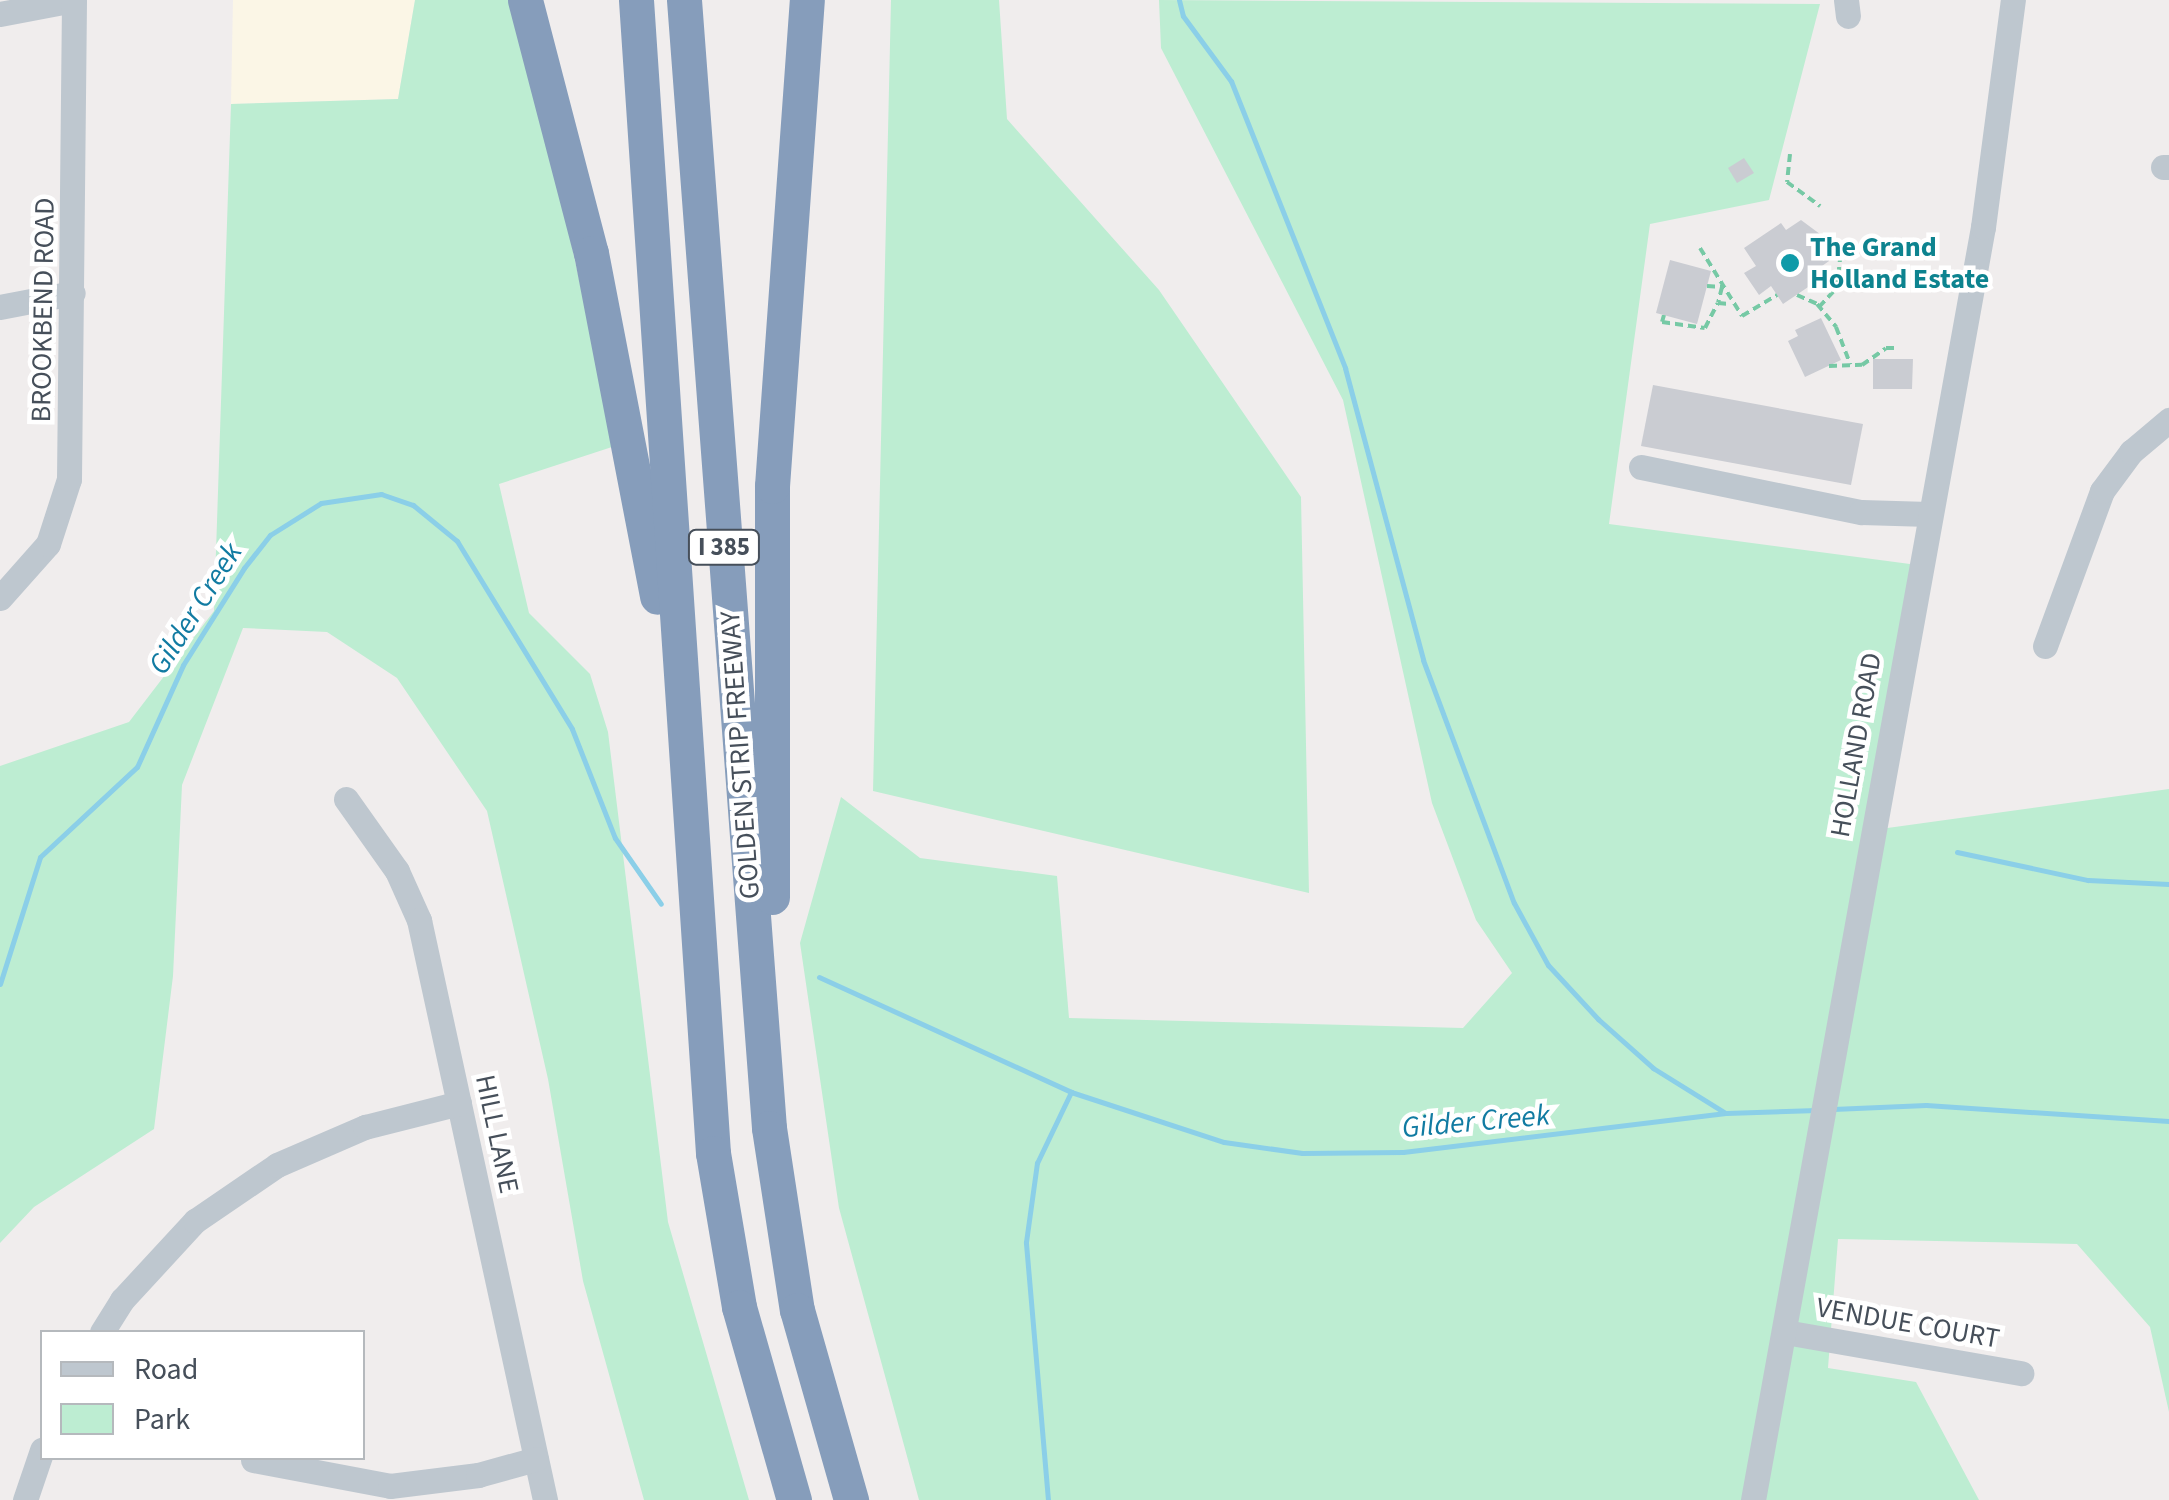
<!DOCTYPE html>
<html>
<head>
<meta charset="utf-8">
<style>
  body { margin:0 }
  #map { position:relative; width:2169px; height:1500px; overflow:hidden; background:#f0eded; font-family:"Source Sans 3",sans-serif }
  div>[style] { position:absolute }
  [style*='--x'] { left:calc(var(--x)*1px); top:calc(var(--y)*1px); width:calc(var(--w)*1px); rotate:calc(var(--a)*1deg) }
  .commercial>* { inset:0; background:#fbf6e6 }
  .green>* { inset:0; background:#bdedd2 }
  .stream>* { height:5px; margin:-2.5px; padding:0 2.5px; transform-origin:2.5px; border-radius:2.5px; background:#8bcfe8 }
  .building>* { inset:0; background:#caccd2 }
  .path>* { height:4px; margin-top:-2px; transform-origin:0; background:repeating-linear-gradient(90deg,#76c9a5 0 8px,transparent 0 13px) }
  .minor>* { height:25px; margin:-12.5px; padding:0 12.5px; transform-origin:12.5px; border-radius:12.5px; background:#bec7cf }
  .highway>* { height:35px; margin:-17.5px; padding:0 17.5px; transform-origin:17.5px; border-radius:17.5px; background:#869dbb }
  .dots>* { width:28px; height:28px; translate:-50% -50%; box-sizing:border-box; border:5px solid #fff; border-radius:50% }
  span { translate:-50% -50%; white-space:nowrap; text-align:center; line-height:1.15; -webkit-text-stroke:9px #fff; paint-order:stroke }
  .shield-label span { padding:2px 8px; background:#fff; border:2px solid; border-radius:8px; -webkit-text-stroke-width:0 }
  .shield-label { font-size:25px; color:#464f5a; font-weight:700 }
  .culture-label { font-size:28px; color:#0d838f; font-weight:700 }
  .left { translate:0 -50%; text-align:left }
  .street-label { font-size:28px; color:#464f5a }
  .water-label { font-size:30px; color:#117ba2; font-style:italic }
  .legend { position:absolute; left:40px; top:1330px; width:325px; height:130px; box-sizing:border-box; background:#fff; border:2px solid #b5b9bd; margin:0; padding:12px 18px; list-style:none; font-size:30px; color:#464f5a }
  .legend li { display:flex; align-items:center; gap:20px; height:50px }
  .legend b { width:50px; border:2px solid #b5b9bd }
</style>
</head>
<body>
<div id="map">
  <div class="commercial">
    <i style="clip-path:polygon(233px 0,415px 0,398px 99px,231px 104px)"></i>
  </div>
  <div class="green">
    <i style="clip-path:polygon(415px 0,509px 0,549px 140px,615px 446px,499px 484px,529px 613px,590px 674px,608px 732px,668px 1222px,749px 1500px,644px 1500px,583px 1281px,548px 1079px,487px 811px,397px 678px,327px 632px,243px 628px,182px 785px,173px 976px,154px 1129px,34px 1207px,0 1243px,0 766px,129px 722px,214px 611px,231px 104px,398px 99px)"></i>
    <i style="clip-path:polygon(891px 0,999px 0,1007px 119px,1159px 290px,1301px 497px,1309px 893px,873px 791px)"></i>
    <i style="clip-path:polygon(1159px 0,1820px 4px,1769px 200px,1650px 224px,1609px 524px,1925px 566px,1873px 830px,2169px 789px,2169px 1412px,2150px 1327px,2077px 1244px,1838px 1239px,1828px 1368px,1916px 1382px,1979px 1500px,919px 1500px,839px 1208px,800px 943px,841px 797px,920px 858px,1057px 876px,1069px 1018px,1463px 1028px,1512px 973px,1476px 920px,1432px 803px,1343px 400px,1161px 48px)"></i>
  </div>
  <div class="stream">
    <i style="--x:1179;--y:0;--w:16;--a:76"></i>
    <i style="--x:1183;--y:16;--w:81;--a:53.6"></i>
    <i style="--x:1231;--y:81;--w:309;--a:68.3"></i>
    <i style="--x:1345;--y:368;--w:302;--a:75"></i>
    <i style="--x:1423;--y:660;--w:259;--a:69.5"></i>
    <i style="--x:1514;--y:903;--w:71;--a:61.3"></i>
    <i style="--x:1548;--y:965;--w:74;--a:47.2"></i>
    <i style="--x:1598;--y:1019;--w:74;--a:41.7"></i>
    <i style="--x:1653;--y:1068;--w:84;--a:31.8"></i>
    <i style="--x:1957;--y:852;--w:134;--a:12.1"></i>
    <i style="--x:2088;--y:880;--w:81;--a:2.8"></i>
    <i style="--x:819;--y:977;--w:277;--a:24.5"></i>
    <i style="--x:1071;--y:1092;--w:161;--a:18.1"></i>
    <i style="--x:1224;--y:1142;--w:79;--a:8"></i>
    <i style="--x:1302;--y:1153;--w:101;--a:-0.6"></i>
    <i style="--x:1403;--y:1152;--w:325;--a:-6.9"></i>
    <i style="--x:1726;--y:1113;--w:91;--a:-1.9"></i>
    <i style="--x:0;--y:984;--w:133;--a:-72.5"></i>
    <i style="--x:40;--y:857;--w:132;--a:-42.9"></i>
    <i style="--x:137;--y:767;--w:112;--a:-65.7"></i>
    <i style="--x:183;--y:665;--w:115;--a:-57.8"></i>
    <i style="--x:244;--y:568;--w:42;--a:-51.8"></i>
    <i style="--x:270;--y:535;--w:60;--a:-32.1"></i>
    <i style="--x:321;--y:503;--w:61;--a:-8.5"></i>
    <i style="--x:381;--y:494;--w:34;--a:19"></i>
    <i style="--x:413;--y:505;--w:57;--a:39.3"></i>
    <i style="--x:457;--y:541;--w:220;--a:58.5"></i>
    <i style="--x:572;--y:729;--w:117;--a:68.5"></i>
    <i style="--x:615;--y:838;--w:80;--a:55.1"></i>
    <i style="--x:1833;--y:1109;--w:93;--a:-2.5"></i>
    <i style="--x:1926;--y:1105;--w:244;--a:3.8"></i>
    <i style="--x:1048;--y:1500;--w:259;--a:-94.9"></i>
    <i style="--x:1026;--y:1242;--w:80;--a:-82.1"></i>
    <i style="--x:1037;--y:1163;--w:79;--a:-64.4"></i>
  </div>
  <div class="building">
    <i style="clip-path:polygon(1744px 158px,1754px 173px,1737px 183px,1728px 168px)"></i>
    <i style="clip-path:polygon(1801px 220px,1828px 240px,1829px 261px,1815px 271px,1820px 279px,1783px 304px,1771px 286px,1759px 295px,1744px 273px,1756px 266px,1744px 248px,1781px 223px,1786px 230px)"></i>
    <i style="clip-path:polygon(1670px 260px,1711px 271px,1697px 324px,1656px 313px)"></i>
    <i style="clip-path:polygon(1821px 318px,1841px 360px,1805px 377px,1788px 341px,1798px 336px,1795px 330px)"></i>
    <i style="clip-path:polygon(1873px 359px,1913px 359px,1912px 389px,1873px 389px)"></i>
    <i style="clip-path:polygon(1653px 385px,1863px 424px,1851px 485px,1641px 446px)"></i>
  </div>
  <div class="path">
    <i style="--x:1790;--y:154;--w:28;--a:96"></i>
    <i style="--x:1787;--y:182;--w:41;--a:36"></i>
    <i style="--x:1700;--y:248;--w:80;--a:58.3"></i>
    <i style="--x:1742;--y:316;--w:41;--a:-31"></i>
    <i style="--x:1707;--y:286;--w:15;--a:4"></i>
    <i style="--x:1722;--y:287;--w:16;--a:104"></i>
    <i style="--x:1718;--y:303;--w:11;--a:5"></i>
    <i style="--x:1797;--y:295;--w:22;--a:24"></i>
    <i style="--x:1817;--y:304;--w:30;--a:50"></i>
    <i style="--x:1836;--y:327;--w:40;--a:69"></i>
    <i style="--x:1819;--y:307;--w:26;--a:-47"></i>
    <i style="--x:1837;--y:288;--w:36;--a:-84"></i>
    <i style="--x:1664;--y:315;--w:7;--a:106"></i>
    <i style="--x:1662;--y:322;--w:43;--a:7.9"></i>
    <i style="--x:1705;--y:328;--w:28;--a:-63"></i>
    <i style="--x:1829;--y:366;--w:33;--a:-2"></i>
    <i style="--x:1862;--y:365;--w:29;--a:-35"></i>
    <i style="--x:1886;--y:348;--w:12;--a:0"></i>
  </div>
  <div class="minor">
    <i style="--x:1846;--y:0;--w:16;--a:83"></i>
    <i style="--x:0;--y:14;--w:75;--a:-10.7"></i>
    <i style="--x:2163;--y:167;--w:6;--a:0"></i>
    <i style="--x:0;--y:307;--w:74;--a:-10.9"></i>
    <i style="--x:1641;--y:467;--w:225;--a:11.6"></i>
    <i style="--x:1861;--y:512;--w:68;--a:1.7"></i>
    <i style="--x:0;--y:598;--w:72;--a:-48.4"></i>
    <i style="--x:48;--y:544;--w:68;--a:-72.1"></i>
    <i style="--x:69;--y:479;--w:479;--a:-89.4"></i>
    <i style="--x:2045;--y:646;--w:165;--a:-69.8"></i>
    <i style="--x:2102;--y:491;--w:49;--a:-53.4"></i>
    <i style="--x:2131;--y:452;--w:50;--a:-40.1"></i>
    <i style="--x:346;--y:799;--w:88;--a:54.7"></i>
    <i style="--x:397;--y:871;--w:54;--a:65.8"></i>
    <i style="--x:419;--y:920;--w:594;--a:77.74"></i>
    <i style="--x:102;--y:1332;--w:38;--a:-58"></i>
    <i style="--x:122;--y:1300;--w:108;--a:-47.3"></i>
    <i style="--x:195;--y:1221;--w:99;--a:-34.3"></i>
    <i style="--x:277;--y:1165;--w:96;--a:-23.4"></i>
    <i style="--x:365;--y:1127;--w:97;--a:-14.3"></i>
    <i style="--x:1785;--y:1332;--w:240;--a:9.9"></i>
    <i style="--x:253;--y:1460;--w:139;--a:10.7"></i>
    <i style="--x:390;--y:1486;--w:89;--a:-7.1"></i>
    <i style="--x:478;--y:1475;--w:60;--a:-15.4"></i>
    <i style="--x:25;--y:1500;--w:53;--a:-71.2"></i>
    <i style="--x:1753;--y:1500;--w:1294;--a:-79.76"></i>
    <i style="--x:1983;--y:227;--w:229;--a:-82.5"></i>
  </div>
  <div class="highway">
    <i style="--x:525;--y:0;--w:261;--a:75.4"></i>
    <i style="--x:591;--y:253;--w:350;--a:79.1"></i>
    <i style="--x:636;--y:0;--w:1156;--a:86.18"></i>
    <i style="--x:713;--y:1153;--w:156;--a:80.4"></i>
    <i style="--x:739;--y:1307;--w:201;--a:74.1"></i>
    <i style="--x:684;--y:0;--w:1131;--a:85.69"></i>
    <i style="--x:769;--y:1128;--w:184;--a:81.3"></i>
    <i style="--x:797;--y:1310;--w:198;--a:74.1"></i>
    <i style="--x:772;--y:897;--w:411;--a:-90"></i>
    <i style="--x:772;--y:486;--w:487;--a:-85.9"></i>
  </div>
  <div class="dots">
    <i style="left:1790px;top:263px;background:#0f9aa8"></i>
  </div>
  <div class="shield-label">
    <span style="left:724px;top:547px">I 385</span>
  </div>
  <div class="culture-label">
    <span class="left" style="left:1810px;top:263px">The Grand<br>Holland Estate</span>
  </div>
  <div class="street-label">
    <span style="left:43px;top:310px;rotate:-89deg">BROOKBEND ROAD</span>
    <span style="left:1856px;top:745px;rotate:-80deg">HOLLAND ROAD</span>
    <span style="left:740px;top:755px;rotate:-94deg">GOLDEN STRIP FREEWAY</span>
    <span style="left:497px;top:1134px;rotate:78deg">HILL LANE</span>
    <span style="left:1908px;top:1323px;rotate:10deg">VENDUE COURT</span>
  </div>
  <div class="water-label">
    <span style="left:196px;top:609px;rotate:-58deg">Gilder Creek</span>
    <span style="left:1476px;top:1122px;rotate:-5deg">Gilder Creek</span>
  </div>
  <ul class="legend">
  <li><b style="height:12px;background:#bec7cf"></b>Road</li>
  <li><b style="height:28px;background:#bdedd2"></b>Park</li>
  </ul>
</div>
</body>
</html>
